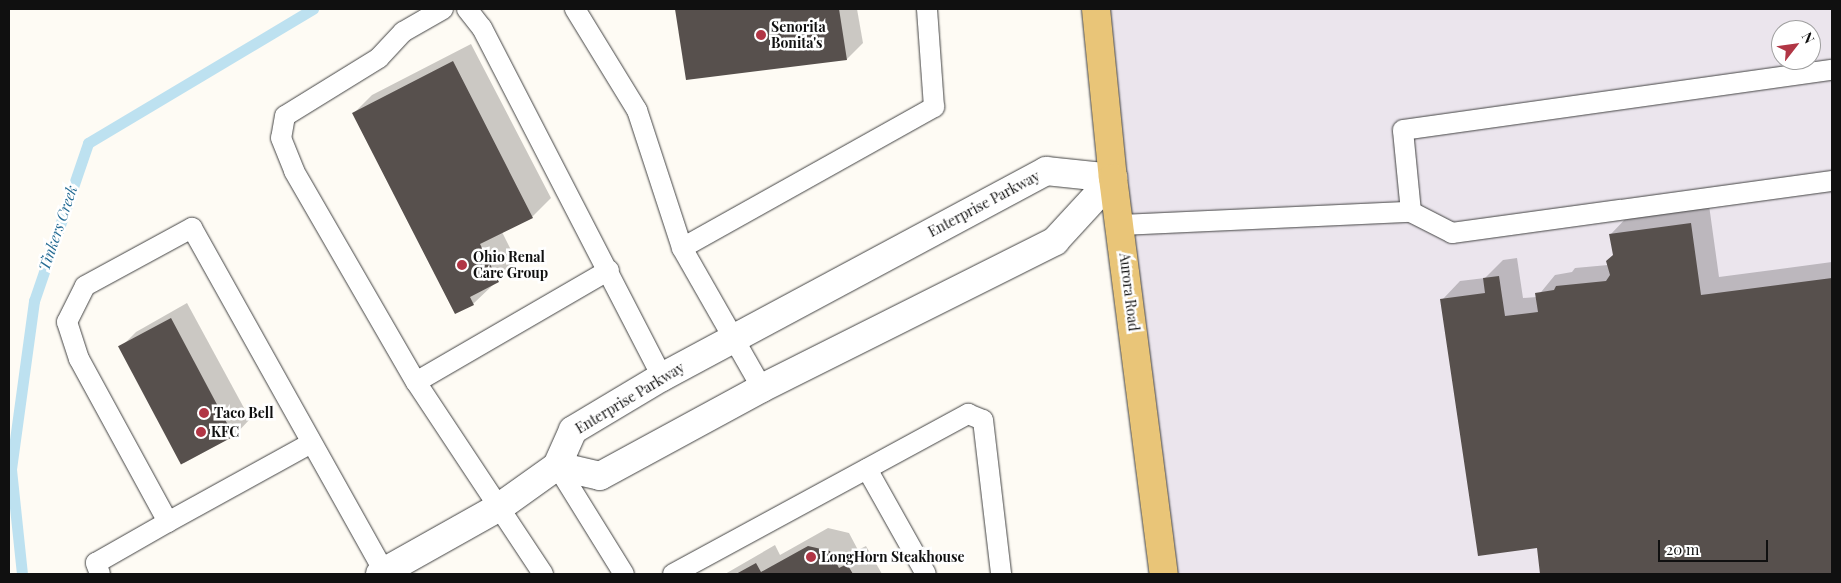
<!DOCTYPE html>
<style>
body{margin:0}
#map{position:relative;width:1841px;height:583px;overflow:hidden;background:#fefbf4;font-family:"Playfair Display",serif}
div>[style]{position:absolute}
.industrial>*{inset:0;background:#ebe5ed}
.shadow>*{inset:0;background:#0003}
.stream>*{height:11px;margin:-5.5px;padding:0 5.5px;transform-origin:5.5px;border-radius:5.5px;background:#bde1f0}
.building>*{inset:0;background:#57504d;transform-origin:0 0}
.roads{filter:drop-shadow(0 0 1px #434343) drop-shadow(0 0 1px #434343)}
.lane>*{height:20px;margin:-10px;padding:0 10px;transform-origin:10px;border-radius:10px;background:#fff}
.street>*{height:28px;margin:-14px;padding:0 14px;transform-origin:14px;border-radius:14px;background:#fff}
.primary>*{height:28px;margin:-14px;padding:0 14px;transform-origin:14px;border-radius:14px;background:#e9c578}
.dots>*{width:14px;height:14px;translate:-50% -50%;box-sizing:border-box;border:2px solid #fff;border-radius:50%}
span{translate:-50% -50%;white-space:nowrap;text-align:center;line-height:1.15;-webkit-text-stroke:5px #fff;paint-order:stroke}
.poi-label{font-size:14px;color:#101010;font-weight:700}
.left{translate:0 -50%;text-align:left}
.street-label{font-size:14px;color:#101010}
.water-label{font-size:15px;color:#266c94;font-style:italic}
.frame{position:absolute;inset:0;border:10px solid #101010;pointer-events:none}
.north{position:absolute;left:1771px;top:20px;width:50px;height:50px;box-sizing:border-box;background:#fff;border:1px solid #9f9f9f;border-radius:50%;rotate:60deg;font-size:14px;font-weight:700;line-height:20px;text-align:center;color:#101010}
.north::after{content:'';display:block;margin:auto;width:18px;height:22px;background:#b13645;clip-path:polygon(50% 0,100% 100%,50% 72%,0 100%)}
.scale{position:absolute;left:1658px;top:540px;width:110px;height:22px;box-sizing:border-box;border:2px solid #101010;border-top:0;padding-left:6px;font-size:15px;line-height:18px;white-space:nowrap;color:#101010;-webkit-text-stroke:4px #fff;paint-order:stroke}
</style>
<div id="map">
<div class="industrial">
<i style="clip-path:polygon(evenodd,1096px 9px,1832px 9px,1832px 574px,1164px 574px,1096px 9px,1781px 30px,1811px 30px,1811px 60px,1781px 60px,1781px 30px)"></i>
</div>
<div class="shadow">
<i style="clip-path:polygon(676px 9px,857px 9px,863px 43px,847px 59px,687px 79px)"></i>
<i style="clip-path:polygon(471px 44px,551px 198px,532px 217px,502px 232px,517px 262px,473px 304px,456px 312px,354px 113px,372px 95px)"></i>
<i style="clip-path:polygon(1709px 205px,1719px 277px,1832px 262px,1832px 574px,1542px 574px,1538px 547px,1442px 300px,1460px 281px,1485px 278px,1503px 260px,1517px 258px,1523px 298px,1537px 297px,1555px 275px,1572px 272px,1575px 268px,1608px 265px,1614px 256px,1611px 234px,1629px 215px)"></i>
<i style="clip-path:polygon(187px 303px,250px 419px,235px 435px,184px 463px,120px 348px,136px 332px)"></i>
<i style="clip-path:polygon(828px 528px,849px 533px,858px 550px,866px 546px,882px 574px,725px 574px,775px 545px,780px 555px)"></i>
</div>
<div class="stream">
<i style="left:22px;top:574px;width:106px;rotate:-96deg"></i>
<i style="left:11px;top:469px;width:170px;rotate:-82.2deg"></i>
<i style="left:34px;top:301px;width:167px;rotate:-71.1deg"></i>
<i style="left:88px;top:143px;width:262px;rotate:-30.8deg"></i>
</div>
<div class="building">
<i style="clip-path:polygon(675px 9px,839px 9px,847px 60px,686px 80px)"></i>
<i style="clip-path:polygon(453px 61px,533px 218px,480px 244px,499px 282px,470px 297px,474px 305px,455px 314px,352px 113px)"></i>
<i style="clip-path:polygon(1691px 223px,1701px 295px,1832px 278px,1832px 574px,1540px 574px,1537px 548px,1478px 556px,1440px 299px,1485px 293px,1483px 278px,1499px 276px,1505px 316px,1538px 312px,1535px 293px,1554px 290px,1556px 286px,1606px 281px,1610px 275px,1606px 261px,1613px 255px,1609px 234px)"></i>
<i style="left:171px;top:318px;width:134px;height:60px;rotate:62deg"></i>
<i style="clip-path:polygon(808px 546px,830px 551px,839px 568px,847px 564px,853px 574px,736px 574px,756px 563px,761px 572px)"></i>
</div>
<div class="roads">
<div class="lane">
<i style="left:443px;top:9px;width:46px;rotate:150.1deg"></i>
<i style="left:403px;top:32px;width:35px;rotate:133deg"></i>
<i style="left:379px;top:58px;width:110px;rotate:148.3deg"></i>
<i style="left:285px;top:116px;width:22px;rotate:100deg"></i>
<i style="left:281px;top:138px;width:35px;rotate:68deg"></i>
<i style="left:294px;top:171px;width:244px;rotate:60deg"></i>
<i style="left:416px;top:382px;width:230px;rotate:56.5deg"></i>
<i style="left:467px;top:9px;width:24px;rotate:52deg"></i>
<i style="left:482px;top:28px;width:393px;rotate:62.7deg"></i>
<i style="left:575px;top:9px;width:119px;rotate:58.5deg"></i>
<i style="left:637px;top:110px;width:145px;rotate:71.9deg"></i>
<i style="left:682px;top:248px;width:161px;rotate:60.3deg"></i>
<i style="left:1411px;top:212px;width:82px;rotate:-95.6deg"></i>
<i style="left:1403px;top:130px;width:433px;rotate:-8deg"></i>
<i style="left:1121px;top:225px;width:290px;rotate:-2.6deg"></i>
<i style="left:1411px;top:212px;width:46px;rotate:27.1deg"></i>
<i style="left:1452px;top:233px;width:384px;rotate:-7.8deg"></i>
<i style="left:682px;top:248px;width:289px;rotate:-29.2deg"></i>
<i style="left:934px;top:107px;width:98px;rotate:-94.1deg"></i>
<i style="left:416px;top:382px;width:223px;rotate:-30.1deg"></i>
<i style="left:557px;top:466px;width:127px;rotate:58.2deg"></i>
<i style="left:867px;top:469px;width:120px;rotate:60.7deg"></i>
<i style="left:168px;top:522px;width:163px;rotate:-28.9deg"></i>
<i style="left:100px;top:574px;width:12px;rotate:-110deg"></i>
<i style="left:96px;top:563px;width:83px;rotate:-29.7deg"></i>
<i style="left:168px;top:522px;width:186px;rotate:-118.6deg"></i>
<i style="left:79px;top:359px;width:39px;rotate:-108deg"></i>
<i style="left:67px;top:322px;width:40px;rotate:-63.4deg"></i>
<i style="left:85px;top:286px;width:122px;rotate:-28.5deg"></i>
<i style="left:192px;top:228px;width:394px;rotate:60.8deg"></i>
<i style="left:673px;top:574px;width:336px;rotate:-28.5deg"></i>
<i style="left:968px;top:414px;width:16px;rotate:22deg"></i>
<i style="left:983px;top:420px;width:155px;rotate:83.3deg"></i>
</div>
<div class="street">
<i style="left:557px;top:466px;width:44px;rotate:13.1deg"></i>
<i style="left:600px;top:476px;width:184px;rotate:-28.5deg"></i>
<i style="left:762px;top:388px;width:328px;rotate:-26.6deg"></i>
<i style="left:1055px;top:241px;width:86px;rotate:-47.4deg"></i>
<i style="left:380px;top:574px;width:139px;rotate:-29.3deg"></i>
<i style="left:501px;top:506px;width:69px;rotate:-35.5deg"></i>
<i style="left:557px;top:466px;width:39px;rotate:-66deg"></i>
<i style="left:573px;top:430px;width:104px;rotate:-30.8deg"></i>
<i style="left:662px;top:377px;width:436px;rotate:-28.2deg"></i>
<i style="left:1046px;top:171px;width:67px;rotate:6deg"></i>
</div>
<div class="primary">
<i style="left:1096px;top:9px;width:170px;rotate:84.3deg"></i>
<i style="left:1113px;top:178px;width:399px;rotate:82.7deg"></i>
</div>
</div>
<div class="dots">
<i style="left:761px;top:35px;background:#b13645"></i>
<i style="left:462px;top:265px;background:#b13645"></i>
<i style="left:204px;top:413px;background:#b13645"></i>
<i style="left:201px;top:432px;background:#b13645"></i>
<i style="left:811px;top:557px;background:#b13645"></i>
</div>
<div class="poi-label">
<span class="left" style="left:771px;top:35px">Senorita<br>Bonita's</span>
<span class="left" style="left:473px;top:265px">Ohio Renal<br>Care Group</span>
<span class="left" style="left:214px;top:413px">Taco Bell</span>
<span class="left" style="left:211px;top:432px">KFC</span>
<span class="left" style="left:821px;top:557px">LongHorn Steakhouse</span>
</div>
<div class="street-label">
<span style="left:984px;top:204px;rotate:-28deg">Enterprise Parkway</span>
<span style="left:1129px;top:292px;rotate:83deg">Aurora Road</span>
<span style="left:630px;top:398px;rotate:-31deg">Enterprise Parkway</span>
</div>
<div class="water-label">
<span style="left:58px;top:228px;rotate:-71deg">Tinkers Creek</span>
</div>
<div class="frame"></div>
<div class="north">N</div>
<div class="scale">20 m</div>
</div>
